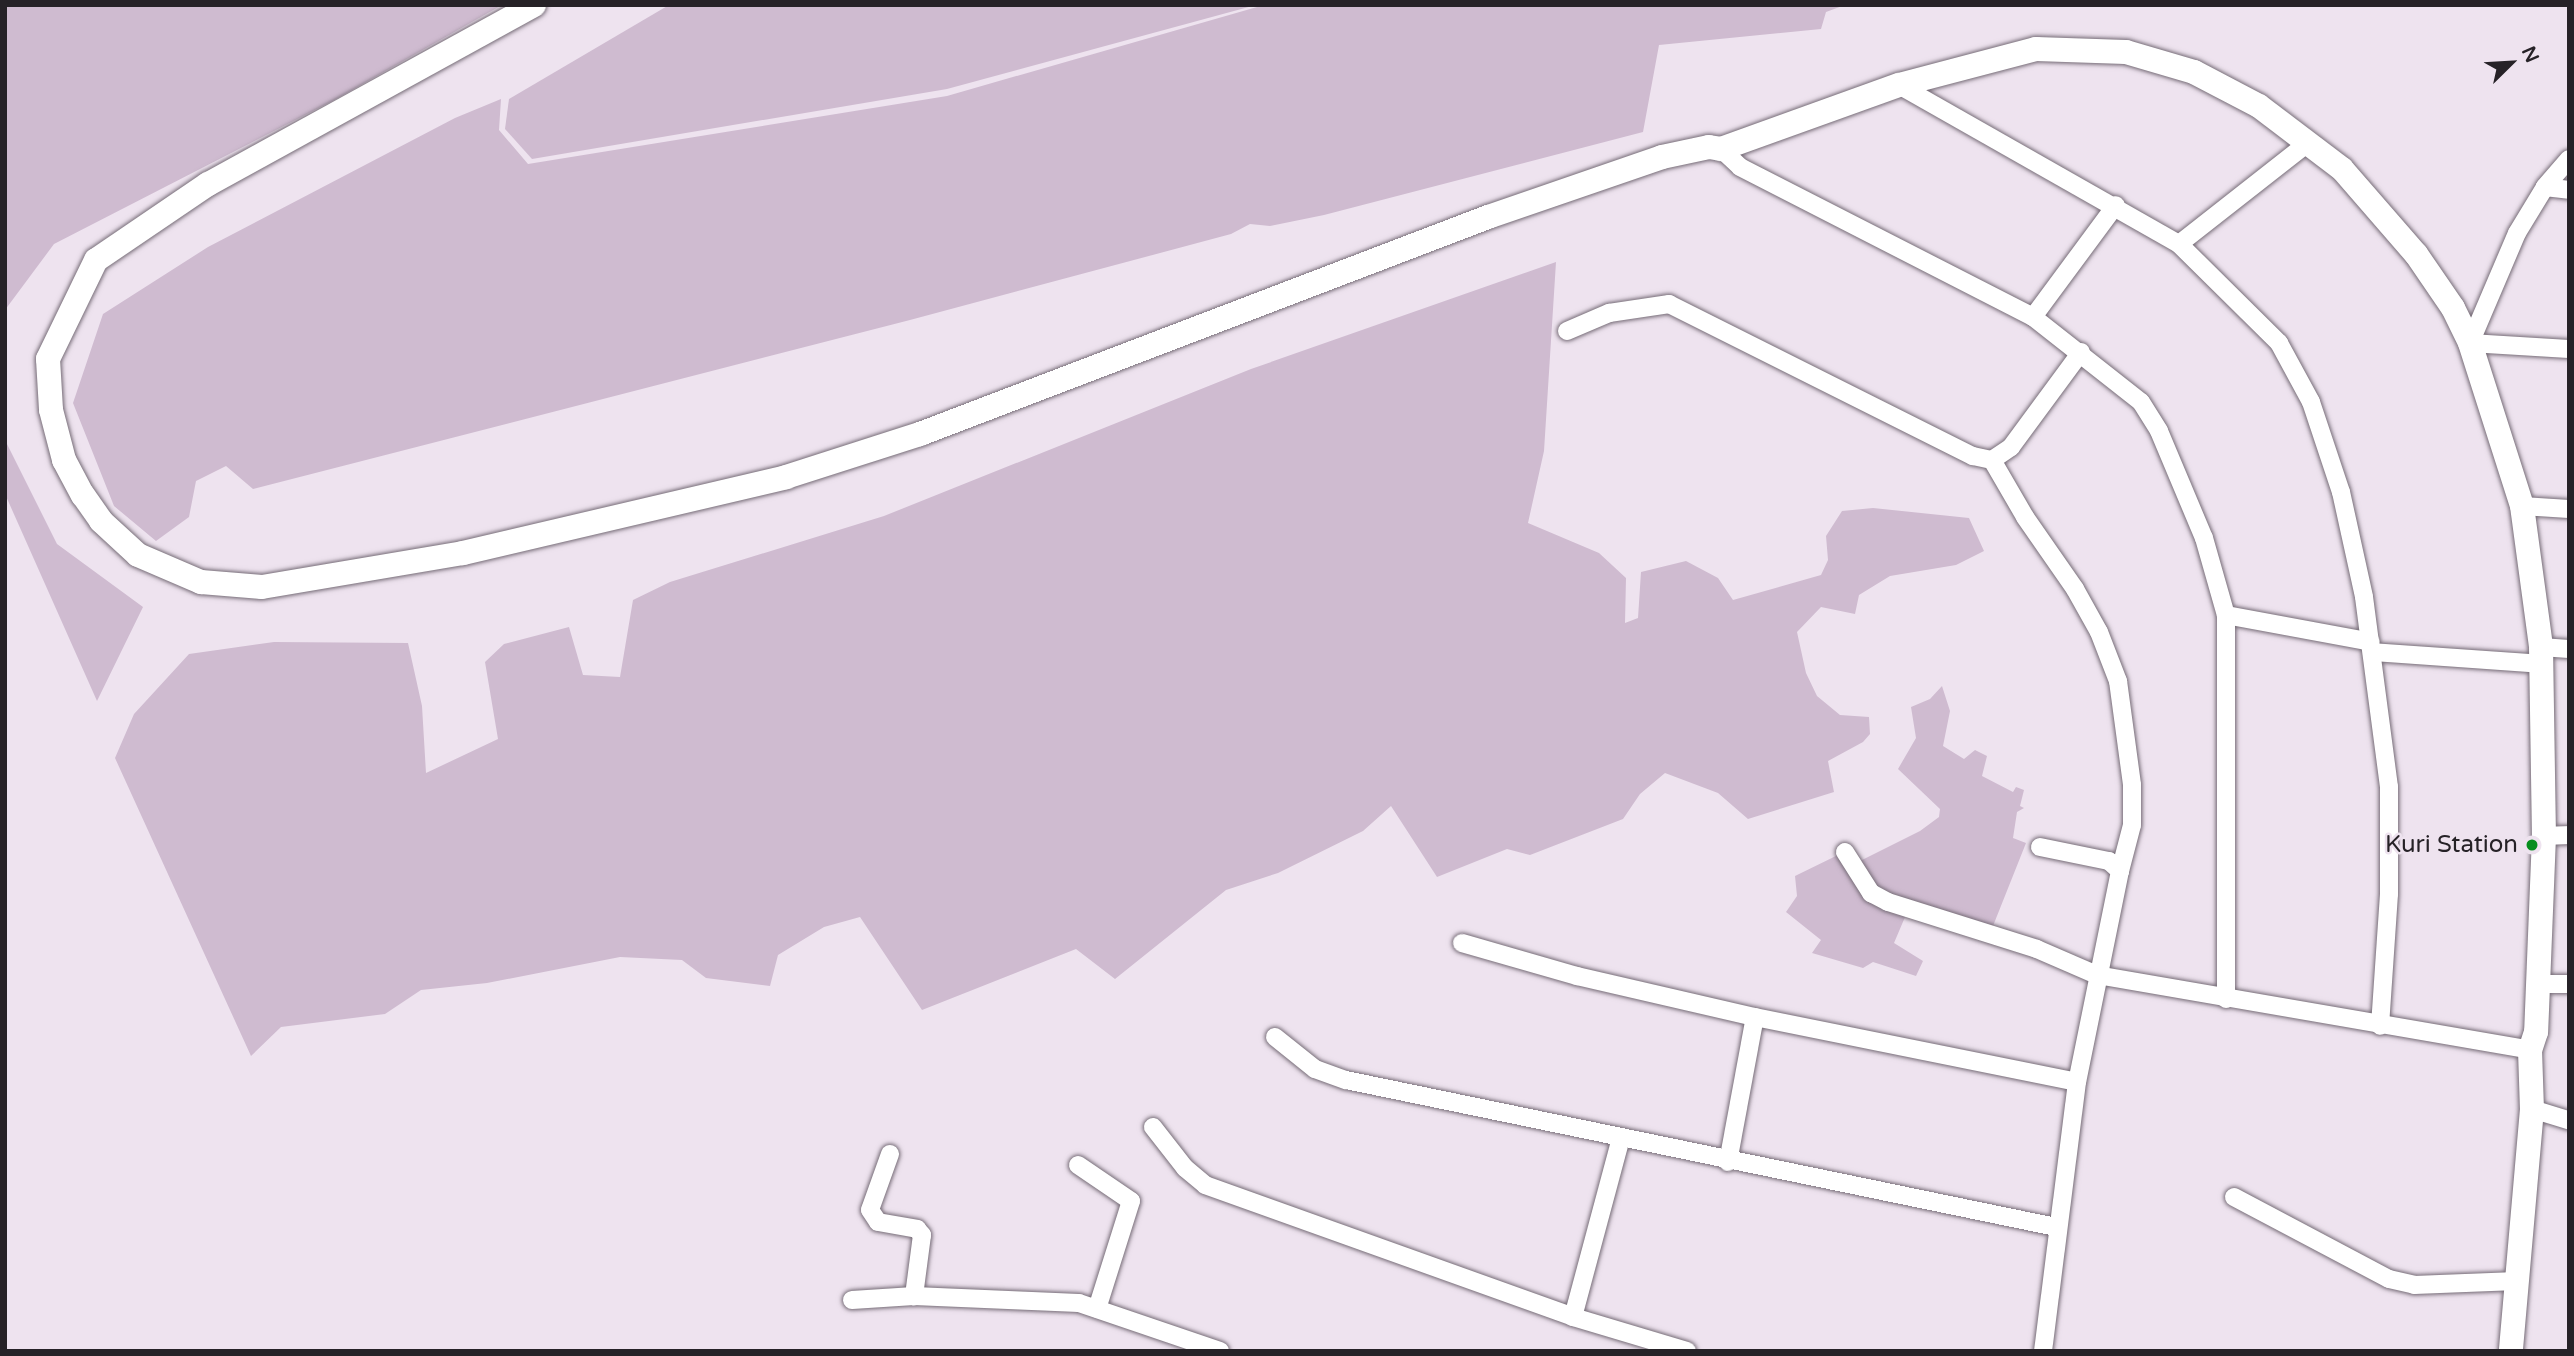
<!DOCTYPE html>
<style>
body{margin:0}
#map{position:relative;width:2574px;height:1356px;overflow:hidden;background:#eee3ef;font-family:"Varela Round",sans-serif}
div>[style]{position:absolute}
.green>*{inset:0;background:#cfbbd0}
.roads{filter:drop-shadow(0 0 2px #766c77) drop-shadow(0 0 2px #766c77)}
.street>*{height:18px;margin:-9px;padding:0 9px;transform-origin:9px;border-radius:9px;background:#fff}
.secondary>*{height:24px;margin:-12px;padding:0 12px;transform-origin:12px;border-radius:12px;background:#fff}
.dots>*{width:19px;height:19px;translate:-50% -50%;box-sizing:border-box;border:4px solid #eee3ef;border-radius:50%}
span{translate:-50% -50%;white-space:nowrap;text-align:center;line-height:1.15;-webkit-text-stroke:5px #eee3ef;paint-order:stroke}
.poi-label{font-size:24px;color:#262227}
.right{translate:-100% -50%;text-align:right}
.frame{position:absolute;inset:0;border:7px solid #262227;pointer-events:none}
.north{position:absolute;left:2476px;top:28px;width:70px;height:70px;-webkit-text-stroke:5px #eee3ef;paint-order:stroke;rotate:66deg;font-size:19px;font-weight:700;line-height:28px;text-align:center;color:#262227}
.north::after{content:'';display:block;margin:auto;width:24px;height:32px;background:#262227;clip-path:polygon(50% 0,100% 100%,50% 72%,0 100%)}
</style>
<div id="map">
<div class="green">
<i style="clip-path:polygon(5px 5px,502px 5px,336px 99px,54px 244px,5px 310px)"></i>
<i style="clip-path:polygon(669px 5px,1256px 5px,947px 89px,532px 159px,505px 129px,509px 99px)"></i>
<i style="clip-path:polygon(1264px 5px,1845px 5px,1826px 12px,1821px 29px,1659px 45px,1643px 132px,1324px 215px,1270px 226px,1250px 224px,1231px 234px,910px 320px,253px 489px,226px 466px,196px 481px,189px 517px,156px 541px,114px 506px,73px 403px,103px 314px,208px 247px,455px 118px,501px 99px,499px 130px,528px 164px,947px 96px)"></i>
<i style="clip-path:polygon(1556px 262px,1544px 451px,1528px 523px,1599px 553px,1626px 578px,1625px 623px,1638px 618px,1641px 572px,1686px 561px,1718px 578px,1733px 600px,1821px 575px,1828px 560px,1826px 536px,1842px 511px,1873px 508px,1969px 518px,1984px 551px,1956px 565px,1890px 576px,1859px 595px,1855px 614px,1821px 607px,1797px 632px,1806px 673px,1817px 696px,1840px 715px,1869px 717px,1870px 734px,1863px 742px,1828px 761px,1834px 792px,1748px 819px,1718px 793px,1665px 773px,1640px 794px,1623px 819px,1530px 855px,1507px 849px,1437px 877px,1391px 806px,1363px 831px,1278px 873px,1226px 890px,1115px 979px,1076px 949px,922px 1010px,860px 917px,824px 927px,778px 955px,770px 986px,706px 978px,682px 960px,620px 957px,487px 983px,421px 990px,385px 1014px,281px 1027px,251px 1056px,115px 758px,134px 714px,189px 654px,274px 642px,408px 643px,422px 706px,426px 773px,498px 739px,485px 662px,504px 644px,569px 627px,583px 675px,620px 677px,633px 600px,670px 582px,884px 516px,1251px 369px)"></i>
<i style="clip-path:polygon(5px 440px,57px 544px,143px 607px,97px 701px,5px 494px)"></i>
<i style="clip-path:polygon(1942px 686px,1950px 711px,1943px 746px,1964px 759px,1975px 750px,1987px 756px,1982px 776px,2013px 792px,2016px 787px,2024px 790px,2020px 806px,2024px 808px,2017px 812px,2013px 838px,2026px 843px,1991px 931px,1873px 891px,1856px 863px,1920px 831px,1939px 817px,1940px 809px,1898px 769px,1916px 738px,1911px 707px,1930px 699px)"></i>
<i style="clip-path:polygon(1840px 854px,1856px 879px,1908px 910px,1894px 943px,1923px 961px,1916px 976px,1873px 962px,1863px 968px,1812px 953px,1821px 940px,1786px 912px,1797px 896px,1795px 876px)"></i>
</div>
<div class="roads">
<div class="street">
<i style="left:1899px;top:85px;width:322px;rotate:29.6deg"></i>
<i style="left:2179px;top:244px;width:141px;rotate:44.7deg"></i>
<i style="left:2279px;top:343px;width:67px;rotate:61.5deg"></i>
<i style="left:2311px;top:402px;width:95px;rotate:71.6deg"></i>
<i style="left:2341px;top:492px;width:107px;rotate:77.6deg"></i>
<i style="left:2364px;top:597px;width:192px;rotate:82.5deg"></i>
<i style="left:2389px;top:787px;width:107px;rotate:90deg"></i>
<i style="left:2389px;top:894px;width:132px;rotate:93.9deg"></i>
<i style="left:1721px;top:149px;width:26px;rotate:43deg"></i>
<i style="left:1740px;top:167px;width:329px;rotate:27.1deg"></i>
<i style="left:2033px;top:317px;width:137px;rotate:38.2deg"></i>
<i style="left:2141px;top:402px;width:34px;rotate:58deg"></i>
<i style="left:2159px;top:431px;width:116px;rotate:67.2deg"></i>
<i style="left:2204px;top:538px;width:80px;rotate:74.1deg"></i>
<i style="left:2226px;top:615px;width:147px;rotate:10.5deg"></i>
<i style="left:2569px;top:159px;width:37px;rotate:131deg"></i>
<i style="left:2545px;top:187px;width:54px;rotate:121.3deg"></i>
<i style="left:2517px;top:233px;width:120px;rotate:113.1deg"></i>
<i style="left:2470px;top:343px;width:99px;rotate:3.5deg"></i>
<i style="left:2545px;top:187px;width:24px;rotate:7deg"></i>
<i style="left:2179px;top:244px;width:165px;rotate:-38.1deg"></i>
<i style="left:2033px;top:317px;width:139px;rotate:-53.5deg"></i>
<i style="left:1567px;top:331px;width:46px;rotate:-23.2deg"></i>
<i style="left:1609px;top:313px;width:61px;rotate:-8.5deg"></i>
<i style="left:1669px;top:304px;width:340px;rotate:26.6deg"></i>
<i style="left:1973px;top:456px;width:19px;rotate:12deg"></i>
<i style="left:1992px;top:460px;width:23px;rotate:-34deg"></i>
<i style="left:2011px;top:447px;width:118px;rotate:-53.6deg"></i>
<i style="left:1992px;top:460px;width:66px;rotate:59.9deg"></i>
<i style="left:2025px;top:517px;width:88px;rotate:55.2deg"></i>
<i style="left:2075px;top:589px;width:49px;rotate:60.8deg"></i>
<i style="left:2099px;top:632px;width:53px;rotate:68.8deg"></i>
<i style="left:2118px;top:681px;width:105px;rotate:82.3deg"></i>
<i style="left:2132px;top:785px;width:40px;rotate:90deg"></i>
<i style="left:2132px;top:825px;width:48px;rotate:104.6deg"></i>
<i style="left:2522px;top:506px;width:47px;rotate:3.7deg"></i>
<i style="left:2226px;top:615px;width:384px;rotate:90deg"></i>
<i style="left:2541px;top:647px;width:28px;rotate:4deg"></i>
<i style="left:2372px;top:652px;width:170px;rotate:4deg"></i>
<i style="left:2544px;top:836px;width:25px;rotate:-2deg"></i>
<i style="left:2040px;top:847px;width:70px;rotate:11.5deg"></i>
<i style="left:2109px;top:861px;width:15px;rotate:42deg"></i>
<i style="left:2120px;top:871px;width:215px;rotate:101.5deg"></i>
<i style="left:2077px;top:1082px;width:271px;rotate:97.2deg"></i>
<i style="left:1845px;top:852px;width:49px;rotate:57.6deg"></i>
<i style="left:1871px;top:893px;width:19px;rotate:28deg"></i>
<i style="left:1888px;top:902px;width:156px;rotate:17.5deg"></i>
<i style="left:2037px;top:949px;width:65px;rotate:23.4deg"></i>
<i style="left:2097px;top:975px;width:439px;rotate:9.8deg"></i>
<i style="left:1462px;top:943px;width:120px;rotate:16deg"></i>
<i style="left:1577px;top:976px;width:183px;rotate:13deg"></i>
<i style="left:1755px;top:1017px;width:328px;rotate:11.4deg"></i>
<i style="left:2536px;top:984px;width:33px"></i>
<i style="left:1275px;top:1037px;width:51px;rotate:38.7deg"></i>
<i style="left:1315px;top:1069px;width:33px;rotate:20deg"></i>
<i style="left:1346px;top:1080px;width:725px;rotate:11.7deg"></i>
<i style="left:2532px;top:1109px;width:39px;rotate:17deg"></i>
<i style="left:1153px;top:1127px;width:52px;rotate:52deg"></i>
<i style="left:1185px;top:1168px;width:26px;rotate:40deg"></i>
<i style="left:1205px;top:1185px;width:391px;rotate:19.7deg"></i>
<i style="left:1573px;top:1317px;width:119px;rotate:16.6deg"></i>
<i style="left:890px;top:1154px;width:59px;rotate:109.7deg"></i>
<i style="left:870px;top:1210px;width:14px;rotate:56deg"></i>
<i style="left:878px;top:1222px;width:40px;rotate:10deg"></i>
<i style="left:917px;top:1229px;width:8px;rotate:50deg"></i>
<i style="left:922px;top:1235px;width:62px;rotate:97.5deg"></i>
<i style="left:1728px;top:1162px;width:147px;rotate:-79.5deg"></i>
<i style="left:1078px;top:1165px;width:64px;rotate:34.2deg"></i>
<i style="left:1131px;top:1201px;width:113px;rotate:107.5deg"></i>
<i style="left:2234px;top:1197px;width:175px;rotate:27.9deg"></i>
<i style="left:2389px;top:1279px;width:26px;rotate:13deg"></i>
<i style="left:2414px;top:1285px;width:103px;rotate:-2.2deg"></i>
<i style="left:852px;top:1300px;width:62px;rotate:-3.7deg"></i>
<i style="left:914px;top:1296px;width:165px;rotate:2.4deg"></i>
<i style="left:1079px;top:1303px;width:149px;rotate:18.8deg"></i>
<i style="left:1573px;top:1317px;width:185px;rotate:-75deg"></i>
</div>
<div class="secondary">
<i style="left:534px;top:5px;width:372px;rotate:151.2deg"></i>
<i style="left:208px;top:184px;width:135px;rotate:145.8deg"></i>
<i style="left:96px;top:260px;width:110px;rotate:115.9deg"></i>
<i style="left:48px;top:359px;width:51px;rotate:86.6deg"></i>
<i style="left:51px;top:410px;width:52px;rotate:75.4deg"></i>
<i style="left:64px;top:460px;width:40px;rotate:62deg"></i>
<i style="left:83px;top:495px;width:32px;rotate:55deg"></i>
<i style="left:101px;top:521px;width:50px;rotate:42.6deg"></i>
<i style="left:138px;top:555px;width:69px;rotate:23.2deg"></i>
<i style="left:201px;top:582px;width:61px;rotate:4.7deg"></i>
<i style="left:262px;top:587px;width:204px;rotate:-9.6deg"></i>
<i style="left:463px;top:553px;width:332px;rotate:-13.2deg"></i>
<i style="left:786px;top:477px;width:141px;rotate:-17.8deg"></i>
<i style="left:920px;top:434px;width:608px;rotate:-20.91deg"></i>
<i style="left:1488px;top:217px;width:184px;rotate:-19deg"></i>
<i style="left:1662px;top:157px;width:48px;rotate:-12deg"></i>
<i style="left:1709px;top:147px;width:12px;rotate:9deg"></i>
<i style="left:1721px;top:149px;width:189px;rotate:-19.8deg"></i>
<i style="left:1899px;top:85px;width:142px;rotate:-14.7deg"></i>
<i style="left:2036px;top:49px;width:90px;rotate:1.9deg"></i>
<i style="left:2126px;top:52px;width:71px;rotate:16.4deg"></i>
<i style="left:2194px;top:72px;width:73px;rotate:27.6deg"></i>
<i style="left:2259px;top:106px;width:104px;rotate:37.2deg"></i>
<i style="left:2342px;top:169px;width:113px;rotate:49deg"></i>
<i style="left:2416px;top:254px;width:65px;rotate:55.6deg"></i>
<i style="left:2453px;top:308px;width:39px;rotate:64deg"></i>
<i style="left:2470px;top:343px;width:171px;rotate:72.3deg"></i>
<i style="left:2522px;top:506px;width:142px;rotate:82.3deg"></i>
<i style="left:2541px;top:647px;width:189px;rotate:89.1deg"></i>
<i style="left:2544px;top:836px;width:196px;rotate:92.3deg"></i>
<i style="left:2536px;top:1032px;width:19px;rotate:108deg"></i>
<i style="left:2530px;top:1050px;width:59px;rotate:88.1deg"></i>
<i style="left:2532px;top:1109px;width:243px;rotate:95deg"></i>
</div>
</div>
<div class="dots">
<i style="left:2532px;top:845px;background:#068e1e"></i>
</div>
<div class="poi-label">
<span class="right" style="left:2518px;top:845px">Kuri Station</span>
</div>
<div class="frame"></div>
<div class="north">N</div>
</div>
